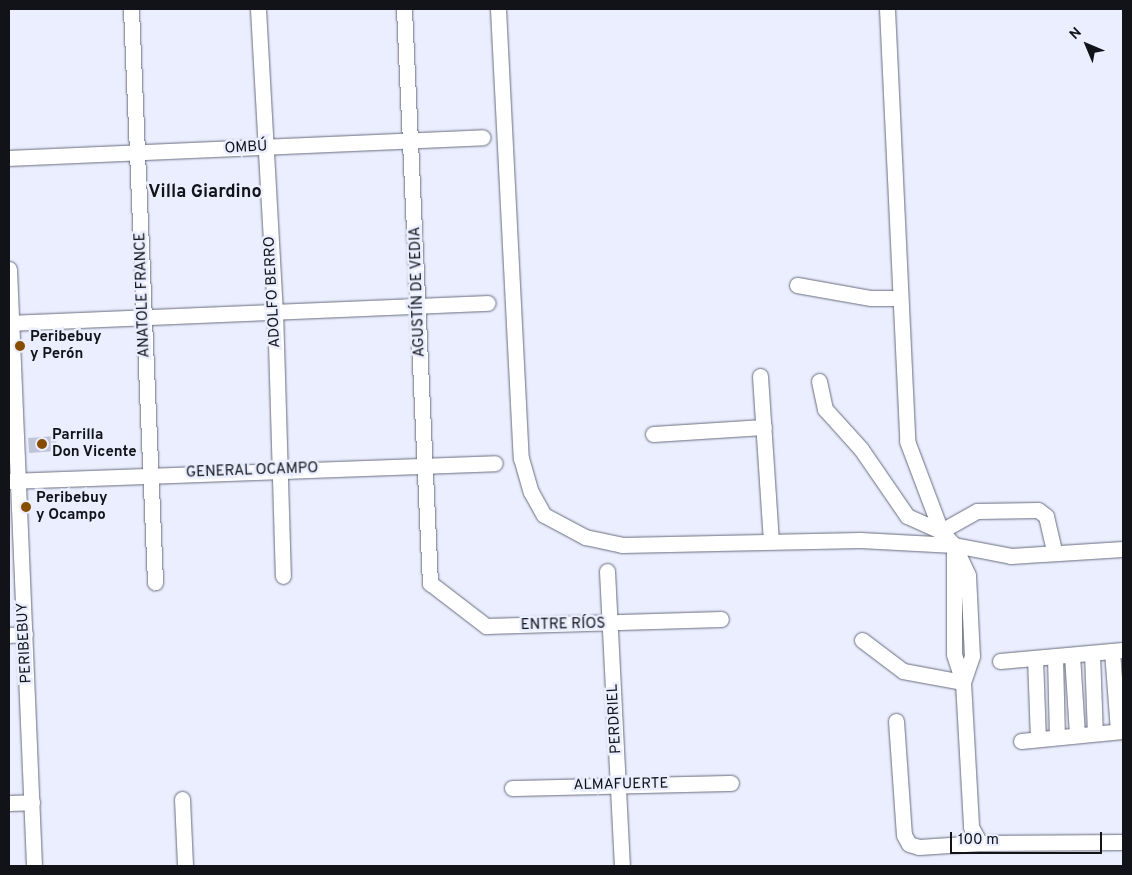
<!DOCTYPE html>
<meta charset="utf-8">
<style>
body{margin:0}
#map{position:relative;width:1132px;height:875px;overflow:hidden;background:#eaeefe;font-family:Overpass,sans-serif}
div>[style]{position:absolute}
.building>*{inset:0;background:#bfc4d7;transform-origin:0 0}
.roads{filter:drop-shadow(0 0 1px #686c7d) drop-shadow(0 0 1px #686c7d)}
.minor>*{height:15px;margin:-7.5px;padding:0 7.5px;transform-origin:7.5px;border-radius:7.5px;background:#fff}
.dots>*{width:14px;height:14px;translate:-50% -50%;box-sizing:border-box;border:2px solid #eaeefe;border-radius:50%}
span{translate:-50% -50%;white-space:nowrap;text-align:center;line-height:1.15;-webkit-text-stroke:5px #eaeefe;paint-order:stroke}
.street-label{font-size:15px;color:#111319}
.poi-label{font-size:15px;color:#111319;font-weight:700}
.left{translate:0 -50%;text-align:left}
.quarter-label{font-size:18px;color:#111319;font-weight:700}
.frame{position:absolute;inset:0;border:10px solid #111319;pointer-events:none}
.north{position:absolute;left:1062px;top:20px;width:50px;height:50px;-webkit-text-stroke:4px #eaeefe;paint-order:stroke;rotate:315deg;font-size:14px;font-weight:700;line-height:20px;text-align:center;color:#111319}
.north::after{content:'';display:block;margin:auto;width:18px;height:22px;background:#111319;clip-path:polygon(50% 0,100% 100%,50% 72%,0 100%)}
.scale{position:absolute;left:950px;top:832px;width:152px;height:22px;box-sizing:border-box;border:2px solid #111319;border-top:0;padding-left:6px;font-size:15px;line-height:18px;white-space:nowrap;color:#111319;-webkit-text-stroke:4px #eaeefe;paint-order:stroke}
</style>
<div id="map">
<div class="building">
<i style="left:56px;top:436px;width:15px;height:28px;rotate:86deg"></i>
</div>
<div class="roads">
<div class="minor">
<i style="left:131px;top:9px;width:574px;rotate:87.6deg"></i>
<i style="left:258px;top:9px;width:301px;rotate:86.8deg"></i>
<i style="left:275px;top:310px;width:266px;rotate:88.3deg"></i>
<i style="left:404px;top:9px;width:575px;rotate:87.41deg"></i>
<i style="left:430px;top:583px;width:71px;rotate:37.5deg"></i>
<i style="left:486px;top:626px;width:235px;rotate:-1.7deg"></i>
<i style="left:498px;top:9px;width:450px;rotate:87.1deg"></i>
<i style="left:521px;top:458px;width:35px;rotate:74deg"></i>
<i style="left:531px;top:492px;width:26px;rotate:61deg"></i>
<i style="left:544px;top:515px;width:47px;rotate:28.2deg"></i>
<i style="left:585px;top:537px;width:38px;rotate:12deg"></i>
<i style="left:622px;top:545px;width:238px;rotate:-1.2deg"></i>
<i style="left:860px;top:540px;width:94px;rotate:3deg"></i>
<i style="left:954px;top:545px;width:58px;rotate:10.9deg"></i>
<i style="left:1011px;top:556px;width:112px;rotate:-3.6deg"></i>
<i style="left:887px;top:9px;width:432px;rotate:87.3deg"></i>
<i style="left:907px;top:441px;width:96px;rotate:69.3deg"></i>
<i style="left:941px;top:531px;width:19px;rotate:47deg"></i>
<i style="left:954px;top:545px;width:33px;rotate:65deg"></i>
<i style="left:968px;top:575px;width:81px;rotate:87.2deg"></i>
<i style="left:972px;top:656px;width:28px;rotate:109deg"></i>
<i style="left:963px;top:682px;width:29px;rotate:-108deg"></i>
<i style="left:954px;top:654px;width:109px;rotate:-90deg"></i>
<i style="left:9px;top:158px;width:474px;rotate:-2.5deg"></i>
<i style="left:9px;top:269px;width:598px;rotate:87.6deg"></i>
<i style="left:797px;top:285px;width:75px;rotate:10deg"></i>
<i style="left:871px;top:298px;width:29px"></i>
<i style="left:9px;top:323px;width:479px;rotate:-2.4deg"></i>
<i style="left:760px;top:376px;width:164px;rotate:86.2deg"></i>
<i style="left:819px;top:381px;width:29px;rotate:78deg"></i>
<i style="left:825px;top:409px;width:54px;rotate:48deg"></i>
<i style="left:861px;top:449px;width:81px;rotate:55.5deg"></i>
<i style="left:907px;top:516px;width:37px;rotate:24deg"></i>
<i style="left:941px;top:531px;width:41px;rotate:-29.1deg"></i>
<i style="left:977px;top:511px;width:61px;rotate:-0.9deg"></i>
<i style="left:1038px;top:510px;width:10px;rotate:37deg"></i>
<i style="left:1046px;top:516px;width:37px;rotate:77deg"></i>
<i style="left:653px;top:434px;width:111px;rotate:-3.6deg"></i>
<i style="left:9px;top:481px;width:486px;rotate:-2.1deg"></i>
<i style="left:607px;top:571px;width:295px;rotate:87.1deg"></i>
<i style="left:9px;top:635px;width:16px;rotate:-4deg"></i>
<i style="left:862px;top:640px;width:51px;rotate:37.1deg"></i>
<i style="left:903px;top:671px;width:61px;rotate:10.4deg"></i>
<i style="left:963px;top:682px;width:145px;rotate:86.8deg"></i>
<i style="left:971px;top:827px;width:18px;rotate:61deg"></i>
<i style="left:980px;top:843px;width:143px;rotate:-0.4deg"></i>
<i style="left:1112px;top:651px;width:80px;rotate:85.7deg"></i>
<i style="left:1092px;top:653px;width:80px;rotate:87.9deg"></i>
<i style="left:1072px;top:655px;width:80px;rotate:86.4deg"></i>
<i style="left:1055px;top:657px;width:80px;rotate:88.6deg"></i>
<i style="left:1035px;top:658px;width:81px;rotate:87.9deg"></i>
<i style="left:1000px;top:661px;width:123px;rotate:-5.1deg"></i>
<i style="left:896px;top:721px;width:114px;rotate:86deg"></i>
<i style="left:904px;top:835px;width:10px;rotate:61deg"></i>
<i style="left:909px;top:844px;width:10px;rotate:17deg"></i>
<i style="left:919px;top:847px;width:61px;rotate:-3.8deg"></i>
<i style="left:1021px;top:741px;width:102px;rotate:-5.6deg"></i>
<i style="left:512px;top:788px;width:219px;rotate:-1.3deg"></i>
<i style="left:182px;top:799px;width:67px;rotate:87.4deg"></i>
<i style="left:9px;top:803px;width:23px;rotate:-2deg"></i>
</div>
</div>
<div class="dots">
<i style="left:20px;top:346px;background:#874e01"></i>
<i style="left:42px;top:444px;background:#874e01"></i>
<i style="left:26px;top:507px;background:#874e01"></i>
</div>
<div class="street-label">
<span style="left:246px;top:148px;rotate:-3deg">OMBÚ</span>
<span style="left:273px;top:292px;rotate:-93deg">ADOLFO BERRO</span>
<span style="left:418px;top:292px;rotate:-92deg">AGUSTÍN DE VEDIA</span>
<span style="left:143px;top:295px;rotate:-92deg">ANATOLE FRANCE</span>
<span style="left:252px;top:471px;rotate:-2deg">GENERAL OCAMPO</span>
<span style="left:563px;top:625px;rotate:-1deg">ENTRE RÍOS</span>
<span style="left:25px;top:643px;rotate:-93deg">PERIBEBUY</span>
<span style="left:615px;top:719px;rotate:-93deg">PERDRIEL</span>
<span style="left:621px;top:785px;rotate:-1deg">ALMAFUERTE</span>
</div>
<div class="poi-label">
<span class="left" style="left:30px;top:346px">Peribebuy<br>y Perón</span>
<span class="left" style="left:52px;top:444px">Parrilla<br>Don Vicente</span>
<span class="left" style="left:36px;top:507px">Peribebuy<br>y Ocampo</span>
</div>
<div class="quarter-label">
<span style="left:205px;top:193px">Villa Giardino</span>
</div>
<div class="frame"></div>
<div class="north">N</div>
<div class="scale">100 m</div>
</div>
